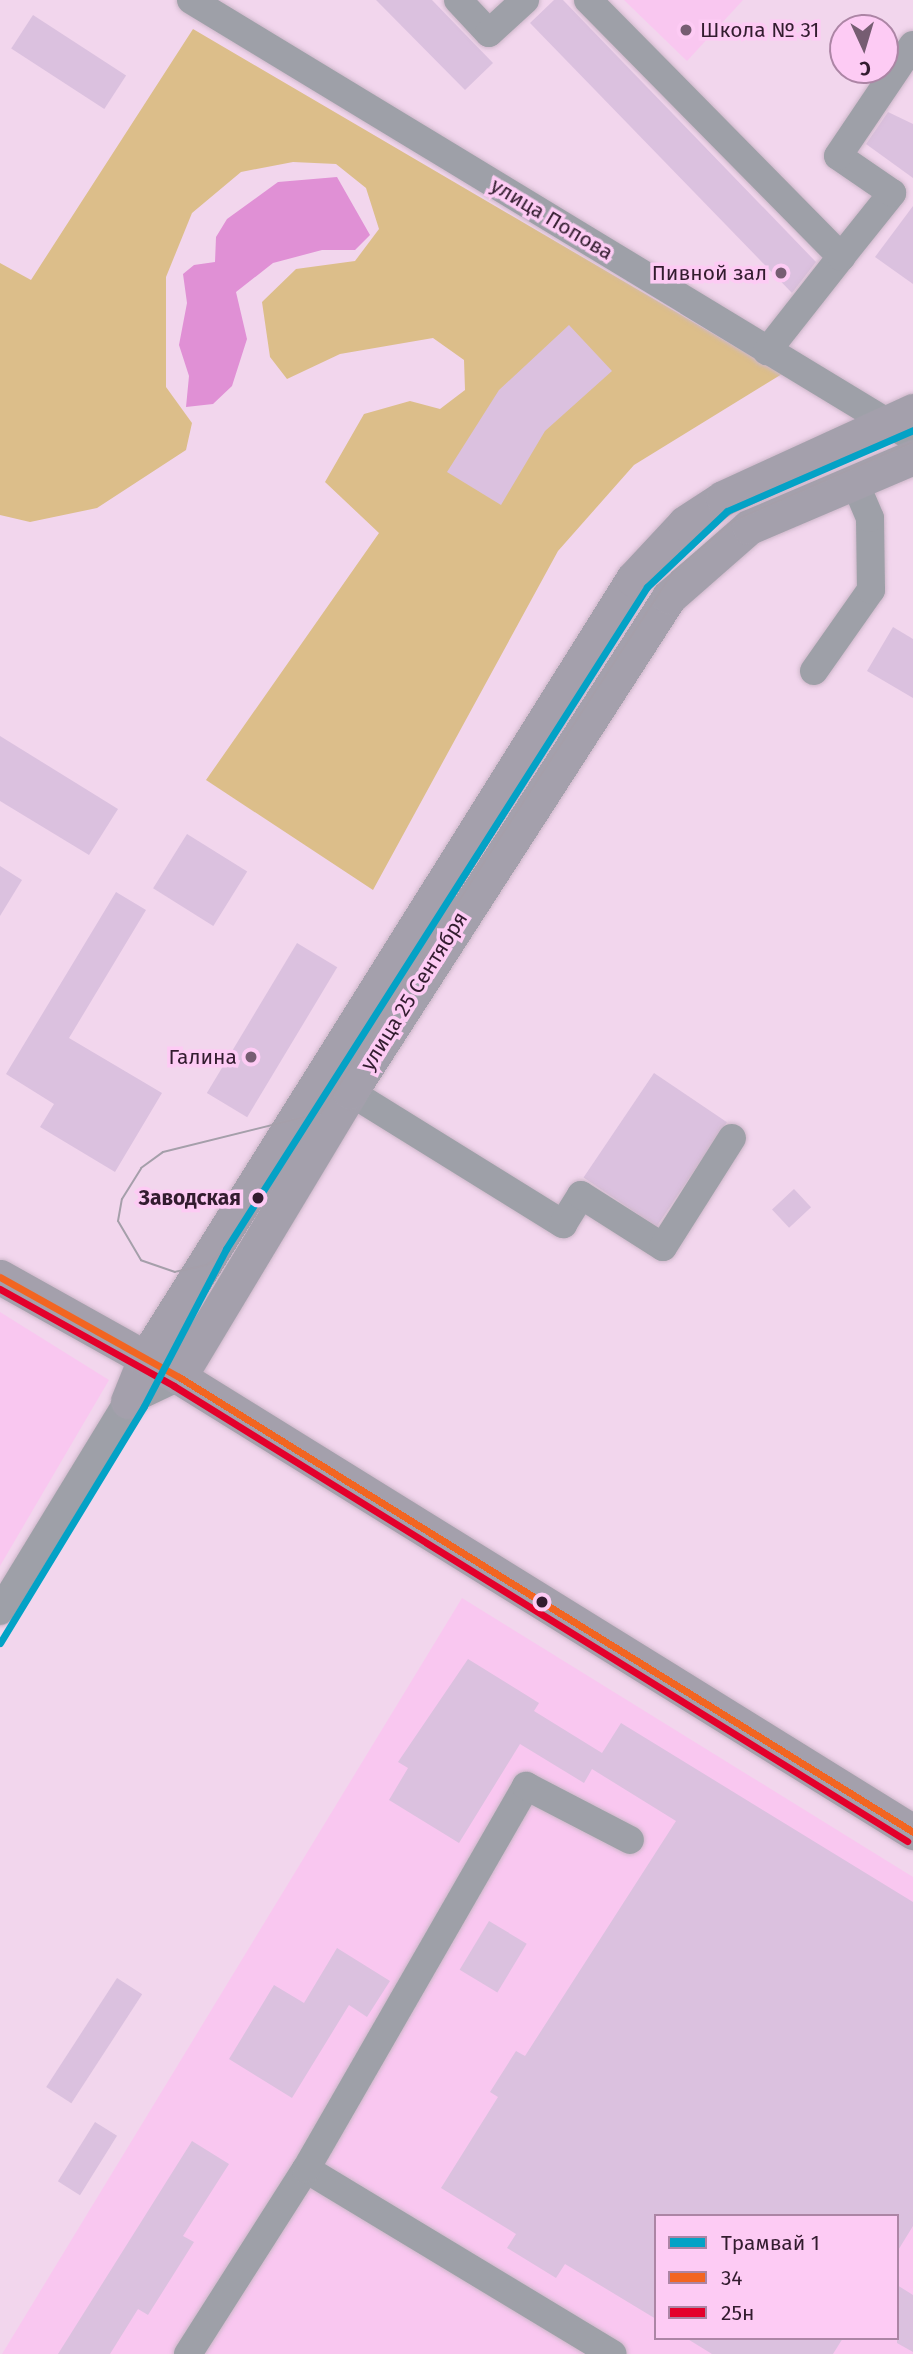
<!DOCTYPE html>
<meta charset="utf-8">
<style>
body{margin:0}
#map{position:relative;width:913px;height:2354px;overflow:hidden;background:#f2d6ed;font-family:"Fira Sans",sans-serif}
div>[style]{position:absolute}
.built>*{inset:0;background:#f9c7f0}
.green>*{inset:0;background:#dcbe8a}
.water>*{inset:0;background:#e090d5}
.building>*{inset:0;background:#dbc1df;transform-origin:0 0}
.roads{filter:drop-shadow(0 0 2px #cdb7c9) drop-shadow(0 0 2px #cdb7c9)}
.minor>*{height:28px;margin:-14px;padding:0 14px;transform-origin:14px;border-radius:14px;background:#9ea0a8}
.major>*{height:35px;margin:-17.5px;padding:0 17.5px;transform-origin:17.5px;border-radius:17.5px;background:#a4a0ac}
.tram>*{height:2px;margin:-1px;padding:0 1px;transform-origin:1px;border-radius:1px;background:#a59faa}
.bus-1>*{height:7px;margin:-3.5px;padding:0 3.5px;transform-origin:3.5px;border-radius:3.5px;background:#f26522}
.bus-2>*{height:7px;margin:-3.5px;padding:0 3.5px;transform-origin:3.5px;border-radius:3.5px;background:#e4002b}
.tram-1>*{height:7px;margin:-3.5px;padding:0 3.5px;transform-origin:3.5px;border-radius:3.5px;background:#03a2c6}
.dots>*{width:19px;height:19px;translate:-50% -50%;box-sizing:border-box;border:4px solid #fdcbf4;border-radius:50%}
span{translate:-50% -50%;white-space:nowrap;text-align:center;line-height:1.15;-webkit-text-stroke:7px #fdcbf4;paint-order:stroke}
.poi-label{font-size:21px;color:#331c2f}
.left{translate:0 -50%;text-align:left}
.right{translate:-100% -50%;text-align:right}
.street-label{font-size:21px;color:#331c2f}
.stop-label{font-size:21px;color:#331c2f;font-weight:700}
.legend{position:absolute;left:654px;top:2214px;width:245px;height:126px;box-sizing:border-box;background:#fdcbf4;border:2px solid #ac85a5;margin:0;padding:9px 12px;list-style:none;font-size:21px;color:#331c2f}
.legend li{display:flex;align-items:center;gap:14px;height:35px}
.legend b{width:35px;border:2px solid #ac85a5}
.north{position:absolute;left:829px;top:14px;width:70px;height:70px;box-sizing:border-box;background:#fdcbf4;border:2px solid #ac85a5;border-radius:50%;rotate:176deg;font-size:19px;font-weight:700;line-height:28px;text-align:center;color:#331c2f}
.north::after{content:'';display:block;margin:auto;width:24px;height:32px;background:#765d72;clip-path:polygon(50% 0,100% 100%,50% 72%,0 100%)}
</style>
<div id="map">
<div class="built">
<i style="clip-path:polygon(624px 0,743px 0,687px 61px)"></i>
<i style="clip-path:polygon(0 1312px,109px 1380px,0 1566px)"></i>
<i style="clip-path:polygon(evenodd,462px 1598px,913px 1877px,913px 2354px,2px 2354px,462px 1598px,656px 2216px,897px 2216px,897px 2338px,656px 2338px,656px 2216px)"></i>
</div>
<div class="green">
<i style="clip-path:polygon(193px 29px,782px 374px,634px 465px,558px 551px,373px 890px,206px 780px,379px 533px,325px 482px,364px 414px,410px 401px,440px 409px,465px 390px,464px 360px,433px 338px,340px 354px,287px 379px,270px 357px,262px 302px,296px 269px,355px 261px,379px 229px,366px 188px,336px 164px,293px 162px,241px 172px,192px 213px,166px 277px,166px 387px,192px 423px,186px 450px,97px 508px,30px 522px,0 515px,0 263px,31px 280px)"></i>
</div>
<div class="water">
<i style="clip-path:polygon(337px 177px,370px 235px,355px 250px,322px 250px,273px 263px,236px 292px,247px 339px,232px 386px,213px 404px,186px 407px,189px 376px,179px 345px,187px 303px,183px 274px,194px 265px,215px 262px,216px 237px,227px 219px,278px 182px)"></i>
</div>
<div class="building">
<i style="clip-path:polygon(376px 0,432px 0,493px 63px,465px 90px)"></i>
<i style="clip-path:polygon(554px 0,563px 0,816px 262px,792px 293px,530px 23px)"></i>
<i style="left:33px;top:15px;width:111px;height:40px;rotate:33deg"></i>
<i style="clip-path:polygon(888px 112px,913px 124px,913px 178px,866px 144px)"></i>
<i style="clip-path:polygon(913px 206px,913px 284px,875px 257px)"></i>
<i style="clip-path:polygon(569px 325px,612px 371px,545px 431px,501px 505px,447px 472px,499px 390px)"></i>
<i style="clip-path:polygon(893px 627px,913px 639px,913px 698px,867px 671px)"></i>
<i style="clip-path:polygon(0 736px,118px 809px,89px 855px,0 801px)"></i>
<i style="left:187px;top:834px;width:71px;height:64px;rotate:32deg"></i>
<i style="clip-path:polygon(0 866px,22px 880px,0 916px)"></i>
<i style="clip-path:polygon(116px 892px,146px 910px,69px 1038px,162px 1093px,115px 1172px,40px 1127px,54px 1104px,6px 1074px)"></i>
<i style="left:297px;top:943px;width:47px;height:175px;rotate:31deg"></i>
<i style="left:654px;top:1073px;width:88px;height:126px;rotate:34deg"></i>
<i style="left:794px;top:1189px;width:25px;height:30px;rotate:47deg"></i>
<i style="clip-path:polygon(468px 1659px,539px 1703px,534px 1711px,602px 1753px,621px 1723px,913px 1902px,913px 2226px,897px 2252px,897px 2216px,656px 2216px,656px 2319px,565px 2264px,556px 2278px,507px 2248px,516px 2234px,441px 2188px,498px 2097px,490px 2092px,516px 2051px,525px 2056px,676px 1821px,592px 1769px,584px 1783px,520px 1744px,459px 1843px,389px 1800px,408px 1768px,398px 1762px)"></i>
<i style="left:489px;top:1921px;width:44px;height:57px;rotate:31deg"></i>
<i style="clip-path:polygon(337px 1948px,390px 1981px,367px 2017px,349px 2005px,292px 2098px,229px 2059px,274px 1985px,304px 2003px)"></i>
<i style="left:117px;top:1978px;width:30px;height:130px;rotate:33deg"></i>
<i style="left:95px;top:2122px;width:26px;height:70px;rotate:32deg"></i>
<i style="clip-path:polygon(192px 2141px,229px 2164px,183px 2236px,194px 2242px,148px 2315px,138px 2309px,110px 2354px,58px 2354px)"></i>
<i style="clip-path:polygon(897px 2285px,913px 2295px,913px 2352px,897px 2343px)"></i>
<i style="clip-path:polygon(686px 2338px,843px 2338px,833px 2354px,712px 2354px)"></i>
</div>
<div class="roads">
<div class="minor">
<i style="left:191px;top:0;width:844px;rotate:31.24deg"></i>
<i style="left:458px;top:0;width:45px;rotate:46.8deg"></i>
<i style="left:489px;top:33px;width:49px;rotate:-42.5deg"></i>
<i style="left:588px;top:0;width:361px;rotate:45.4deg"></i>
<i style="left:841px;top:257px;width:120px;rotate:128.2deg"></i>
<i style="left:841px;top:257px;width:82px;rotate:-51.4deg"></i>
<i style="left:892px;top:193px;width:65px;rotate:-145.6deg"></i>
<i style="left:838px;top:156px;width:134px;rotate:-56deg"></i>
<i style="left:814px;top:671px;width:99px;rotate:-54.9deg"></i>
<i style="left:871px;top:590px;width:72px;rotate:-90.8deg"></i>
<i style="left:870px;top:518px;width:39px;rotate:-113deg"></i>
<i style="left:350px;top:1092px;width:251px;rotate:31.8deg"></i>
<i style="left:563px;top:1224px;width:34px;rotate:-58deg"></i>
<i style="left:581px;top:1195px;width:97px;rotate:32.4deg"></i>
<i style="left:663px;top:1247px;width:129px;rotate:-57.7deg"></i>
<i style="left:0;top:1611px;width:246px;rotate:-58.6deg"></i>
<i style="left:128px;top:1401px;width:56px;rotate:-25.2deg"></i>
<i style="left:306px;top:2169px;width:358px;rotate:31.1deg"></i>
<i style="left:188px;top:2354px;width:219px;rotate:-57.5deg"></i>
<i style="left:306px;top:2169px;width:442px;rotate:-60.1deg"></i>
<i style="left:526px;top:1786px;width:117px;rotate:27.4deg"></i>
</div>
<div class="major">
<i style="left:0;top:1277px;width:205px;rotate:29.2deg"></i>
<i style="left:179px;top:1377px;width:864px;rotate:31.79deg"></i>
<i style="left:179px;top:1377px;width:332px;rotate:-59deg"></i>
<i style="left:350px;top:1092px;width:589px;rotate:-57.2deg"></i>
<i style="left:669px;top:597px;width:106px;rotate:-41.2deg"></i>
<i style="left:749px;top:527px;width:178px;rotate:-23.1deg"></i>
<i style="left:128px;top:1401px;width:45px;rotate:-68deg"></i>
<i style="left:145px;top:1359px;width:920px;rotate:-57.97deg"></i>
<i style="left:633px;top:579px;width:76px;rotate:-47.1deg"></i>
<i style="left:685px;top:523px;width:45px;rotate:-33.3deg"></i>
<i style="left:723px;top:498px;width:209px;rotate:-24.6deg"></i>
</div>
</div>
<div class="tram">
<i style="left:226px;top:1249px;width:25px;rotate:140deg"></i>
<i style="left:207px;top:1265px;width:33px;rotate:168deg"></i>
<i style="left:175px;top:1272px;width:36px;rotate:-161deg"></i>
<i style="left:141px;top:1260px;width:45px;rotate:-120.5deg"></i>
<i style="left:118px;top:1221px;width:22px;rotate:-80deg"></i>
<i style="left:122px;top:1199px;width:36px;rotate:-58deg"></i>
<i style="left:141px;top:1168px;width:27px;rotate:-36deg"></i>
<i style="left:163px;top:1152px;width:163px;rotate:-13.9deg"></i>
<i style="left:321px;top:1113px;width:645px;rotate:-56.95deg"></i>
<i style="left:673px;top:572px;width:81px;rotate:-40deg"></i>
<i style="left:735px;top:520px;width:194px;rotate:-23.7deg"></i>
</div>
<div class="bus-1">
<i style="left:0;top:1277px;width:205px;rotate:29.2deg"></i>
<i style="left:179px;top:1377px;width:864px;rotate:31.79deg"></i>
</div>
<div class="bus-2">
<i style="left:0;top:1289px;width:199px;rotate:29.1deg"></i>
<i style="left:174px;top:1386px;width:863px;rotate:31.83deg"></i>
</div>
<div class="tram-1">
<i style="left:0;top:1643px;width:277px;rotate:-58.7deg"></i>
<i style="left:144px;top:1406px;width:177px;rotate:-62.4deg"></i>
<i style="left:226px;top:1249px;width:785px;rotate:-57.55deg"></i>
<i style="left:647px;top:587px;width:110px;rotate:-43.5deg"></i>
<i style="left:727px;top:511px;width:203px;rotate:-23.5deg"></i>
</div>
<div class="dots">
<i style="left:686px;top:30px;background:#765d72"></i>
<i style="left:781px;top:273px;background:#765d72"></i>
<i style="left:251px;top:1057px;background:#765d72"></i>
<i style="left:258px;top:1198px;background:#331c2f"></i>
<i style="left:542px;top:1602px;background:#331c2f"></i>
</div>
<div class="poi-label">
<span class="left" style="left:700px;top:30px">Школа № 31</span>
<span class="right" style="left:767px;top:273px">Пивной зал</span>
<span class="right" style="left:237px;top:1057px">Галина</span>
</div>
<div class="street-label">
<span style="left:552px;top:219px;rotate:31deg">улица Попова</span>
<span style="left:414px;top:991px;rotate:-58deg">улица 25 Сентября</span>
</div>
<div class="stop-label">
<span class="right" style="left:241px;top:1198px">Заводская</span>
</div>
<ul class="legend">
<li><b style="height:9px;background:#03a2c6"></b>Трамвай 1</li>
<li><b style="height:9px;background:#f26522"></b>34</li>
<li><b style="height:9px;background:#e4002b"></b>25н</li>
</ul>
<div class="north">С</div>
</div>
